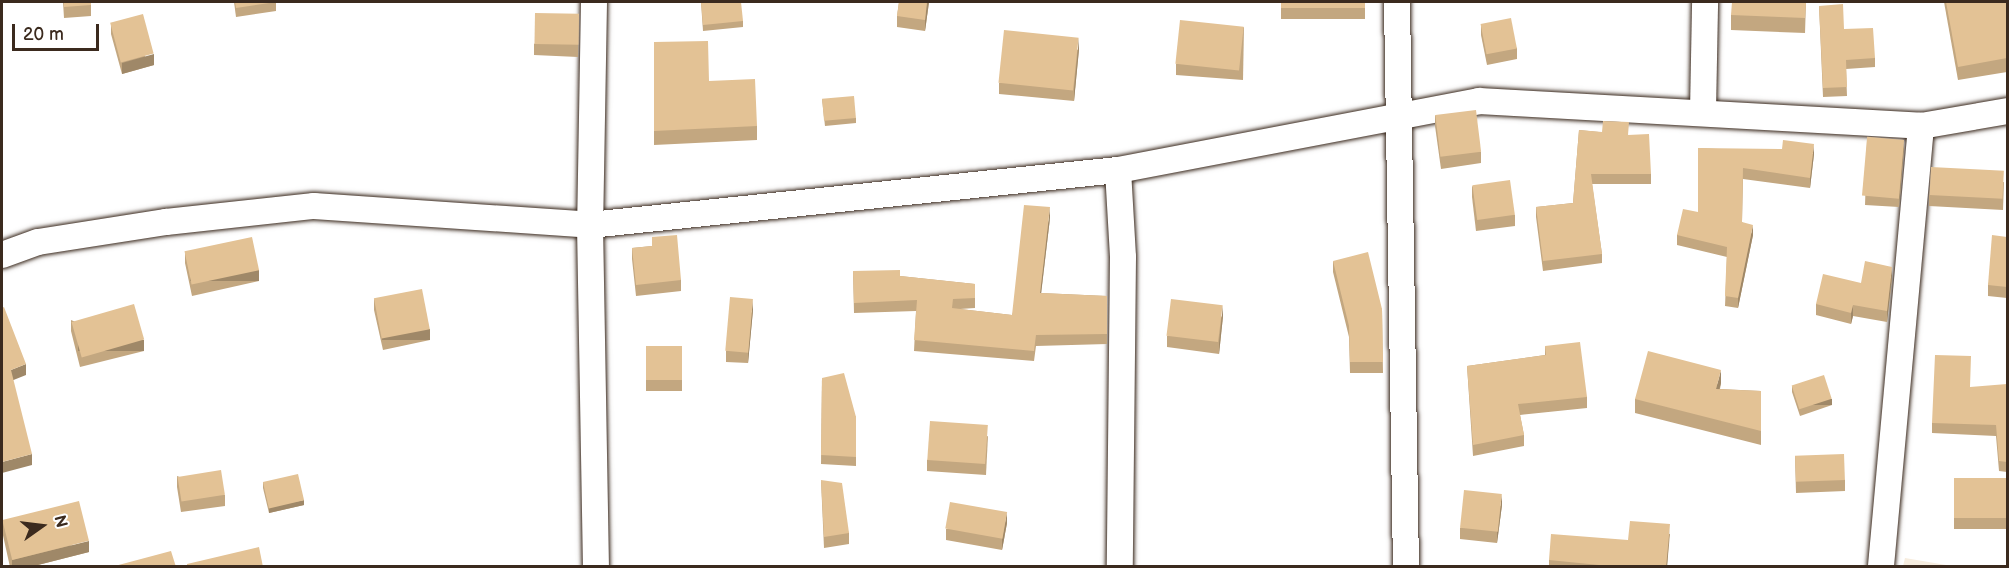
<!DOCTYPE html>
<style>
body{margin:0}
#map{position:relative;width:2009px;height:568px;overflow:hidden;background:#fff;font-family:"Balsamiq Sans",sans-serif}
div>[style]{position:absolute}
.built>*{inset:0;background:#f7eddf}
.roads{filter:drop-shadow(0 0 2px #3b2a1e) drop-shadow(0 0 2px #3b2a1e)}
.minor>*{height:26px;margin:-13px;padding:0 13px;transform-origin:13px;border-radius:13px;background:#fff}
.wall>*{inset:0;background:#c3a780;transform-origin:0 0}
.shaded-wall>*{inset:0;background:#9f8868;transform-origin:0 0}
.building>*{inset:0;background:#e3c295;transform-origin:0 0}
span{translate:-50% -50%;white-space:nowrap;text-align:center;line-height:1.15;-webkit-text-stroke:4.5px #fff;paint-order:stroke}
.frame{position:absolute;inset:0;border:3px solid #3b2a1e;pointer-events:none}
.north{position:absolute;left:12px;top:496px;width:60px;height:60px;-webkit-text-stroke:4px #fff;paint-order:stroke;rotate:76deg;font-size:16px;font-weight:700;line-height:24px;text-align:center;color:#3b2a1e}
.north::after{content:'';display:block;margin:auto;width:21px;height:27px;background:#3b2a1e;clip-path:polygon(50% 0,100% 100%,50% 72%,0 100%)}
.scale{position:absolute;left:12px;top:24px;width:87px;height:27px;box-sizing:border-box;border:3px solid #3b2a1e;border-top:0;padding-left:8px;font-size:18px;line-height:21px;white-space:nowrap;color:#3b2a1e;-webkit-text-stroke:4px #fff;paint-order:stroke}
</style>
<div id="map">
<div class="built">
<i style="clip-path:polygon(1905px 558px,1952px 566px,1903px 566px)"></i>
</div>
<div class="roads">
<div class="minor">
<i style="left:594px;top:2px;width:223px;rotate:91deg"></i>
<i style="left:590px;top:225px;width:341px;rotate:89deg"></i>
<i style="left:1397px;top:2px;width:564px;rotate:89.09deg"></i>
<i style="left:1703px;top:111px;width:109px;rotate:-88.9deg"></i>
<i style="left:1118px;top:170px;width:87px;rotate:86.7deg"></i>
<i style="left:1123px;top:257px;width:309px;rotate:90.6deg"></i>
<i style="left:2px;top:255px;width:38px;rotate:-20deg"></i>
<i style="left:38px;top:242px;width:130px;rotate:-8.9deg"></i>
<i style="left:166px;top:222px;width:149px;rotate:-6.2deg"></i>
<i style="left:314px;top:206px;width:277px;rotate:3.9deg"></i>
<i style="left:590px;top:225px;width:531px;rotate:-5.95deg"></i>
<i style="left:1118px;top:170px;width:368px;rotate:-10.8deg"></i>
<i style="left:1479px;top:101px;width:443px;rotate:3.2deg"></i>
<i style="left:1921px;top:126px;width:88px;rotate:-9.8deg"></i>
<i style="left:1881px;top:566px;width:442px;rotate:-84.8deg"></i>
</div>
</div>
<div class="wall">
<i style="clip-path:polygon(63px 2px,91px 2px,91px 16px,64px 18px)"></i>
<i style="clip-path:polygon(234px 2px,276px 2px,276px 11px,236px 17px)"></i>
<i style="clip-path:polygon(701px 2px,743px 21px,743px 27px,703px 31px)"></i>
<i style="clip-path:polygon(899px 2px,929px 2px,925px 31px,897px 27px,897px 16px)"></i>
<i style="left:1281px;top:2px;width:84px;height:17px"></i>
<i style="clip-path:polygon(1806px 2px,1805px 33px,1731px 30px,1731px 15px)"></i>
<i style="clip-path:polygon(1944px 2px,2007px 2px,2007px 72px,1958px 80px)"></i>
<i style="clip-path:polygon(1819px 6px,1875px 58px,1875px 67px,1846px 69px,1847px 96px,1823px 97px)"></i>
<i style="clip-path:polygon(579px 14px,578px 57px,534px 55px,534px 44px)"></i>
<i style="clip-path:polygon(111px 24px,154px 65px,122px 74px,111px 34px)"></i>
<i style="clip-path:polygon(1481px 24px,1517px 48px,1517px 59px,1487px 65px,1481px 35px)"></i>
<i style="clip-path:polygon(1244px 27px,1243px 80px,1176px 75px,1176px 64px)"></i>
<i style="clip-path:polygon(654px 42px,709px 81px,757px 126px,757px 140px,654px 145px)"></i>
<i style="clip-path:polygon(1079px 49px,1074px 101px,999px 94px,999px 83px)"></i>
<i style="clip-path:polygon(822px 99px,856px 118px,856px 123px,825px 126px)"></i>
<i style="clip-path:polygon(1435px 115px,1481px 152px,1481px 163px,1441px 169px,1435px 126px)"></i>
<i style="clip-path:polygon(1579px 130px,1629px 135px,1651px 174px,1651px 184px,1592px 184px,1602px 254px,1602px 263px,1543px 271px,1536px 217px,1536px 207px,1573px 203px)"></i>
<i style="clip-path:polygon(1867px 141px,1904px 148px,1899px 207px,1865px 205px)"></i>
<i style="clip-path:polygon(1698px 148px,1814px 154px,1810px 188px,1743px 179px,1742px 222px,1753px 235px,1738px 308px,1725px 306px,1727px 257px,1677px 245px,1677px 235px,1698px 212px)"></i>
<i style="clip-path:polygon(2004px 182px,2003px 210px,1929px 206px,1929px 195px)"></i>
<i style="clip-path:polygon(1472px 186px,1515px 215px,1515px 226px,1476px 231px,1472px 197px)"></i>
<i style="clip-path:polygon(1050px 218px,1041px 293px,1107px 296px,1107px 344px,1036px 346px,1034px 361px,914px 351px,916px 311px,854px 313px,853px 271px,975px 284px,975px 308px,960px 309px,1012px 315px)"></i>
<i style="clip-path:polygon(652px 237px,681px 280px,681px 291px,636px 296px,632px 259px,632px 248px,652px 246px)"></i>
<i style="clip-path:polygon(2007px 237px,2007px 298px,1988px 296px,1988px 285px)"></i>
<i style="clip-path:polygon(185px 252px,259px 281px,192px 296px,185px 263px)"></i>
<i style="clip-path:polygon(1333px 261px,1382px 309px,1383px 373px,1350px 373px,1349px 337px,1333px 272px)"></i>
<i style="clip-path:polygon(1892px 278px,1887px 322px,1853px 316px,1851px 324px,1816px 315px,1816px 304px,1861px 283px)"></i>
<i style="clip-path:polygon(374px 299px,430px 340px,383px 350px,374px 310px)"></i>
<i style="clip-path:polygon(753px 310px,748px 363px,726px 362px,726px 351px)"></i>
<i style="clip-path:polygon(1223px 316px,1219px 354px,1167px 347px,1167px 336px)"></i>
<i style="clip-path:polygon(71px 320px,144px 351px,80px 367px,71px 331px)"></i>
<i style="left:646px;top:346px;width:36px;height:45px"></i>
<i style="clip-path:polygon(1545px 346px,1587px 397px,1587px 408px,1520px 415px,1524px 435px,1524px 446px,1473px 456px,1467px 366px,1545px 355px)"></i>
<i style="clip-path:polygon(822px 378px,856px 417px,856px 466px,821px 464px)"></i>
<i style="clip-path:polygon(1721px 383px,1720px 389px,1761px 391px,1761px 445px,1635px 413px,1635px 399px)"></i>
<i style="clip-path:polygon(1792px 386px,1832px 405px,1800px 416px,1792px 392px)"></i>
<i style="clip-path:polygon(1970px 387px,2007px 391px,2007px 472px,1999px 471px,1996px 436px,1932px 433px,1932px 423px)"></i>
<i style="clip-path:polygon(988px 436px,986px 475px,927px 471px,927px 460px)"></i>
<i style="clip-path:polygon(1795px 456px,1845px 480px,1845px 491px,1796px 493px)"></i>
<i style="clip-path:polygon(177px 476px,225px 495px,225px 506px,181px 512px,177px 487px)"></i>
<i style="left:2007px;top:478px;width:51px;height:53px;rotate:90deg"></i>
<i style="clip-path:polygon(821px 480px,849px 533px,849px 544px,824px 548px)"></i>
<i style="clip-path:polygon(263px 482px,304px 505px,269px 513px,263px 488px)"></i>
<i style="clip-path:polygon(1502px 505px,1497px 543px,1460px 539px,1460px 528px)"></i>
<i style="clip-path:polygon(2px 520px,89px 552px,30px 567px,10px 567px,2px 531px)"></i>
<i style="clip-path:polygon(1007px 523px,1002px 550px,946px 540px,946px 529px)"></i>
<i style="clip-path:polygon(1670px 534px,1667px 567px,1549px 567px,1549px 560px,1628px 540px)"></i>
</div>
<div class="shaded-wall">
<i style="clip-path:polygon(927px 2px,929px 2px,925px 31px,925px 20px)"></i>
<i style="clip-path:polygon(1079px 38px,1079px 49px,1074px 101px,1074px 90px)"></i>
<i style="clip-path:polygon(154px 54px,154px 65px,122px 74px,122px 63px)"></i>
<i style="clip-path:polygon(1904px 140px,1904px 148px,1899px 207px,1899px 199px)"></i>
<i style="clip-path:polygon(1814px 144px,1814px 154px,1810px 188px,1810px 178px)"></i>
<i style="clip-path:polygon(1050px 207px,1050px 218px,1040px 303px,1040px 293px)"></i>
<i style="clip-path:polygon(1753px 225px,1753px 235px,1738px 308px,1738px 298px)"></i>
<i style="clip-path:polygon(1892px 267px,1892px 278px,1887px 322px,1887px 311px)"></i>
<i style="left:259px;top:270px;width:11px;height:69px;rotate:90deg"></i>
<i style="clip-path:polygon(753px 299px,753px 310px,748px 363px,748px 352px)"></i>
<i style="clip-path:polygon(1223px 305px,1223px 316px,1219px 354px,1219px 343px)"></i>
<i style="clip-path:polygon(1853px 305px,1853px 316px,1851px 324px,1851px 313px)"></i>
<i style="left:430px;top:329px;width:11px;height:48px;rotate:90deg"></i>
<i style="left:144px;top:340px;width:11px;height:66px;rotate:90deg"></i>
<i style="clip-path:polygon(26px 364px,26px 375px,11px 381px,11px 370px)"></i>
<i style="clip-path:polygon(1721px 370px,1721px 383px,1716px 402px,1716px 389px)"></i>
<i style="left:1832px;top:399px;width:6px;height:34px;rotate:90deg"></i>
<i style="clip-path:polygon(32px 454px,32px 465px,2px 473px,2px 462px)"></i>
<i style="clip-path:polygon(1502px 494px,1502px 505px,1497px 543px,1497px 532px)"></i>
<i style="clip-path:polygon(304px 500px,304px 505px,269px 513px,269px 507px)"></i>
<i style="clip-path:polygon(1007px 512px,1007px 523px,1002px 550px,1002px 539px)"></i>
<i style="clip-path:polygon(1670px 524px,1667px 567px,1666px 567px)"></i>
<i style="clip-path:polygon(89px 541px,89px 552px,30px 567px,12px 567px,12px 560px)"></i>
</div>
<div class="building">
<i style="clip-path:polygon(64px 2px,91px 2px,91px 5px,64px 7px)"></i>
<i style="clip-path:polygon(235px 2px,276px 2px,236px 8px)"></i>
<i style="clip-path:polygon(701px 2px,741px 2px,743px 21px,703px 25px)"></i>
<i style="clip-path:polygon(899px 2px,927px 2px,925px 20px,897px 16px)"></i>
<i style="left:1281px;top:2px;width:84px;height:6px"></i>
<i style="clip-path:polygon(1732px 2px,1806px 2px,1805px 18px,1731px 15px)"></i>
<i style="clip-path:polygon(1946px 2px,2007px 2px,2007px 58px,1958px 67px)"></i>
<i style="clip-path:polygon(1843px 4px,1844px 29px,1873px 28px,1875px 58px,1846px 60px,1847px 87px,1823px 88px,1819px 6px)"></i>
<i style="left:535px;top:13px;width:44px;height:31px;rotate:1deg"></i>
<i style="left:143px;top:14px;width:41px;height:34px;rotate:75deg"></i>
<i style="left:1511px;top:18px;width:31px;height:31px;rotate:79deg"></i>
<i style="left:1180px;top:20px;width:64px;height:44px;rotate:6deg"></i>
<i style="left:1004px;top:30px;width:75px;height:53px;rotate:6deg"></i>
<i style="clip-path:polygon(708px 41px,709px 81px,755px 79px,757px 126px,654px 131px,654px 42px)"></i>
<i style="left:854px;top:96px;width:22px;height:32px;rotate:85deg"></i>
<i style="left:1476px;top:110px;width:42px;height:41px;rotate:83deg"></i>
<i style="clip-path:polygon(1603px 121px,1629px 122px,1628px 135px,1649px 134px,1651px 174px,1591px 174px,1602px 254px,1543px 261px,1536px 207px,1573px 203px,1579px 130px,1602px 132px)"></i>
<i style="clip-path:polygon(1783px 140px,1814px 144px,1810px 178px,1743px 168px,1742px 222px,1753px 225px,1738px 298px,1725px 296px,1727px 247px,1677px 235px,1683px 209px,1698px 212px,1698px 148px,1782px 149px)"></i>
<i style="left:1904px;top:140px;width:59px;height:37px;rotate:95deg"></i>
<i style="left:1931px;top:167px;width:73px;height:28px;rotate:3deg"></i>
<i style="left:1510px;top:180px;width:35px;height:38px;rotate:82deg"></i>
<i style="clip-path:polygon(1024px 205px,1050px 207px,1040px 293px,1107px 296px,1107px 334px,1036px 335px,1034px 351px,914px 340px,917px 300px,854px 303px,853px 271px,900px 270px,900px 276px,975px 284px,975px 298px,953px 299px,952px 308px,1012px 315px)"></i>
<i style="clip-path:polygon(677px 235px,681px 280px,636px 285px,632px 248px,652px 246px,652px 237px)"></i>
<i style="clip-path:polygon(1992px 235px,2007px 237px,2007px 287px,1988px 285px)"></i>
<i style="left:252px;top:237px;width:34px;height:69px;rotate:78deg"></i>
<i style="clip-path:polygon(1368px 252px,1382px 309px,1383px 362px,1350px 362px,1349px 326px,1333px 261px)"></i>
<i style="clip-path:polygon(1865px 261px,1892px 267px,1887px 311px,1853px 305px,1851px 313px,1816px 304px,1823px 274px,1861px 283px)"></i>
<i style="left:422px;top:289px;width:41px;height:49px;rotate:79deg"></i>
<i style="left:730px;top:297px;width:23px;height:54px;rotate:5deg"></i>
<i style="left:1171px;top:299px;width:52px;height:37px;rotate:7deg"></i>
<i style="left:134px;top:304px;width:37px;height:65px;rotate:74deg"></i>
<i style="clip-path:polygon(4px 307px,26px 364px,11px 370px,32px 454px,2px 462px,2px 308px)"></i>
<i style="clip-path:polygon(1580px 342px,1587px 397px,1518px 404px,1524px 435px,1473px 445px,1467px 366px,1546px 355px,1545px 346px)"></i>
<i style="left:646px;top:346px;width:36px;height:34px"></i>
<i style="clip-path:polygon(1648px 351px,1721px 370px,1716px 389px,1761px 391px,1761px 431px,1635px 399px)"></i>
<i style="clip-path:polygon(1935px 355px,1971px 356px,1970px 387px,2007px 384px,2007px 462px,1999px 461px,1996px 425px,1932px 423px)"></i>
<i style="clip-path:polygon(844px 373px,856px 417px,856px 457px,821px 455px,822px 378px)"></i>
<i style="left:1824px;top:375px;width:25px;height:34px;rotate:72deg"></i>
<i style="left:930px;top:421px;width:58px;height:39px;rotate:4deg"></i>
<i style="left:1844px;top:454px;width:26px;height:49px;rotate:88deg"></i>
<i style="left:221px;top:470px;width:25px;height:44px;rotate:81deg"></i>
<i style="left:298px;top:474px;width:27px;height:36px;rotate:77deg"></i>
<i style="left:2007px;top:478px;width:40px;height:53px;rotate:90deg"></i>
<i style="clip-path:polygon(821px 480px,842px 483px,849px 533px,824px 537px)"></i>
<i style="left:1464px;top:490px;width:38px;height:38px;rotate:6deg"></i>
<i style="left:79px;top:501px;width:41px;height:79px;rotate:76deg"></i>
<i style="left:950px;top:502px;width:58px;height:27px;rotate:10deg"></i>
<i style="clip-path:polygon(1630px 521px,1670px 524px,1666px 567px,1599px 567px,1599px 565px,1549px 560px,1551px 534px,1628px 540px)"></i>
<i style="clip-path:polygon(259px 547px,263px 567px,187px 567px,187px 564px)"></i>
<i style="clip-path:polygon(171px 551px,176px 567px,111px 567px)"></i>
</div>
<div class="frame"></div>
<div class="north">N</div>
<div class="scale">20 m</div>
</div>
